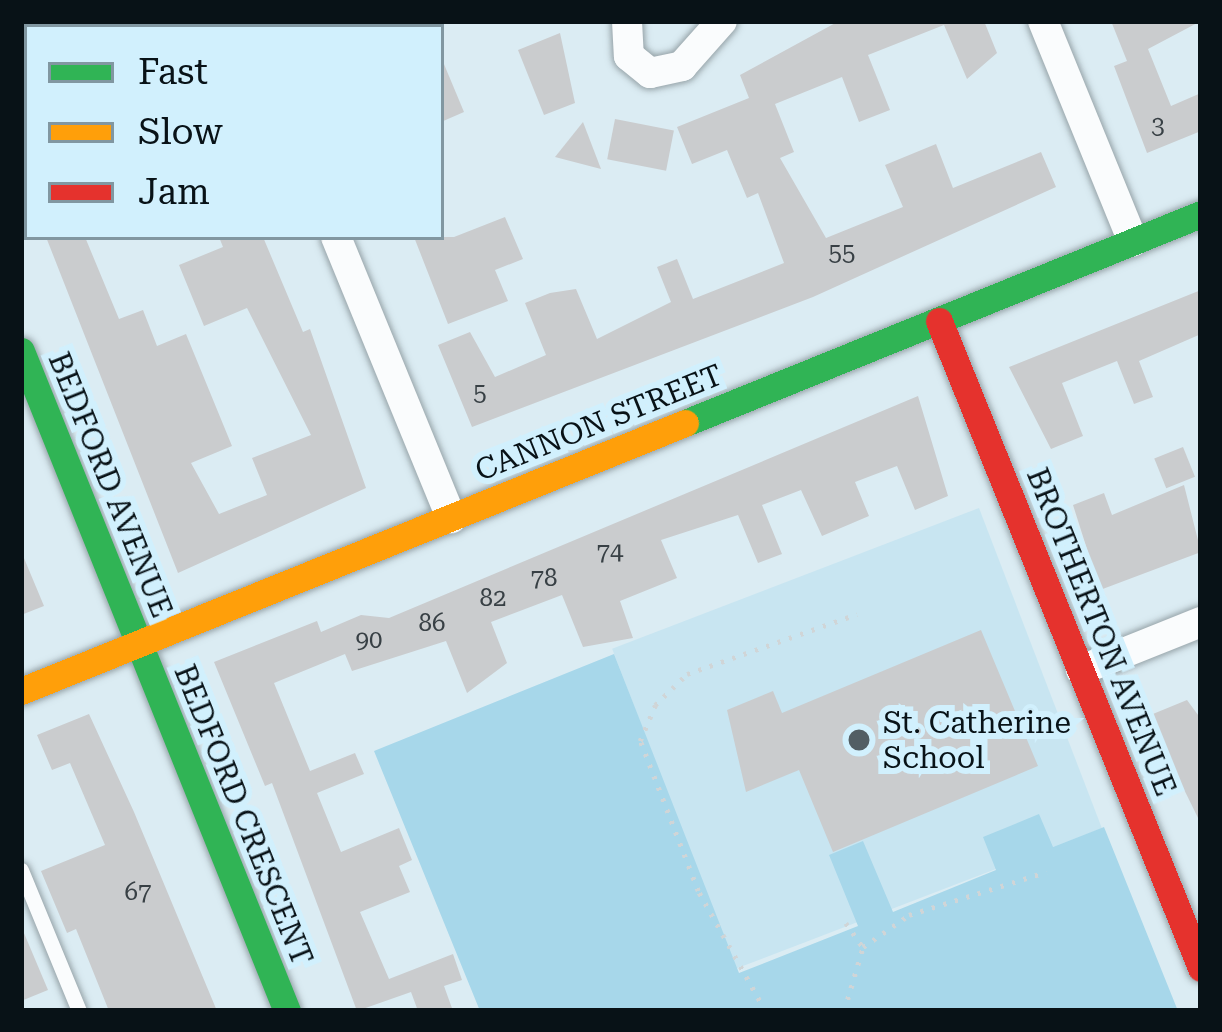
<!DOCTYPE html>
<style>
body{margin:0}
#map{position:relative;width:1222px;height:1032px;overflow:hidden;background:#dbecf3;font-family:"Roboto Serif",serif}
div>[style]{position:absolute}
.built>*{inset:0;background:#c8e5f1;transform-origin:0 0}
.green>*{inset:0;background:#a7d7ea}
.building>*{inset:0;background:#caccce;transform-origin:0 0}
.path>*{height:4.5px;margin-top:-2.25px;transform-origin:0;background:repeating-linear-gradient(90deg,#d0d5d7 0 3px,transparent 0 12px)}
.roads{filter:drop-shadow(0 0 3px #97a4a9) drop-shadow(0 0 3px #97a4a9)}
.lane>*{height:15px;margin:-7.5px;padding:0 7.5px;transform-origin:7.5px;border-radius:7.5px;background:#fafcfd}
.street>*{height:30px;margin:-15px;padding:0 15px;transform-origin:15px;border-radius:15px;background:#fafcfd}
.fast>*{height:27px;margin:-13.5px;padding:0 13.5px;transform-origin:13.5px;border-radius:13.5px;background:#30b455}
.slow>*{height:27px;margin:-13.5px;padding:0 13.5px;transform-origin:13.5px;border-radius:13.5px;background:#ff9f0a}
.jam>*{height:27px;margin:-13.5px;padding:0 13.5px;transform-origin:13.5px;border-radius:13.5px;background:#e5322d}
.dots>*{width:33px;height:33px;translate:-50% -50%;box-sizing:border-box;border:6px solid #d1f0fd;border-radius:50%}
span{translate:-50% -50%;white-space:nowrap;text-align:center;line-height:1.15;-webkit-text-stroke:12px #d1f0fd;paint-order:stroke}
.number-label{font-size:24px;color:#384045}
.number-label span{-webkit-text-stroke-width:0}
.street-label{font-size:30px;color:#081217}
.poi-label{font-size:30px;color:#081217}
.left{translate:0 -50%;text-align:left}
.frame{position:absolute;inset:0;border:24px solid #081217;pointer-events:none}
.legend{position:absolute;left:24px;top:24px;width:420px;height:216px;box-sizing:border-box;background:#d1f0fd;border:3px solid #8197a1;margin:0;padding:15px 21px;list-style:none;font-size:36px;color:#081217}
.legend li{display:flex;align-items:center;gap:24px;height:60px}
.legend b{width:60px;border:3px solid #8197a1}
</style>
<div id="map">
<div class="built">
<i style="left:979px;top:508px;width:343px;height:393px;rotate:69deg"></i>
</div>
<div class="green">
<i style="clip-path:polygon(614px 654px,739px 973px,858px 926px,829px 855px,863px 841px,893px 912px,996px 870px,983px 837px,1039px 814px,1053px 847px,1104px 827px,1178px 1011px,480px 1011px,374px 751px)"></i>
</div>
<div class="building">
<i style="clip-path:polygon(839px 21px,984px 21px,997px 53px,967px 79px,944px 25px,868px 55px,890px 110px,859px 122px,842px 77px,775px 104px,794px 152px,780px 158px,826px 238px,903px 207px,885px 165px,936px 144px,953px 188px,1041px 152px,1056px 187px,813px 297px,472px 427px,438px 345px,470px 332px,495px 377px,546px 355px,525px 303px,550px 293px,576px 289px,597px 339px,671px 302px,657px 267px,677px 259px,693px 299px,784px 263px,758px 193px,747px 198px,727px 150px,692px 164px,677px 127px,749px 98px,740px 75px)"></i>
<i style="clip-path:polygon(1111px 21px,1201px 21px,1148px 49px,1171px 106px,1201px 93px,1201px 131px,1147px 153px,1114px 66px,1127px 61px)"></i>
<i style="clip-path:polygon(560px 33px,575px 103px,544px 115px,518px 50px)"></i>
<i style="clip-path:polygon(441px 57px,464px 112px,441px 122px)"></i>
<i style="left:615px;top:119px;width:60px;height:41px;rotate:11deg"></i>
<i style="clip-path:polygon(583px 122px,601px 169px,555px 157px)"></i>
<i style="clip-path:polygon(505px 217px,523px 259px,495px 270px,508px 301px,448px 324px,414px 237px,454px 237px)"></i>
<i style="clip-path:polygon(46px 237px,85px 237px,119px 319px,143px 310px,157px 346px,186px 334px,232px 446px,191px 463px,219px 514px,267px 495px,252px 458px,311px 435px,247px 308px,204px 326px,179px 265px,223px 247px,219px 237px,263px 237px,303px 332px,310px 329px,366px 488px,178px 573px)"></i>
<i style="clip-path:polygon(1201px 290px,1201px 334px,1139px 361px,1153px 397px,1134px 404px,1117px 361px,1062px 383px,1083px 436px,1051px 449px,1009px 367px)"></i>
<i style="clip-path:polygon(918px 396px,948px 496px,915px 510px,897px 466px,855px 482px,869px 516px,822px 536px,801px 490px,762px 505px,782px 554px,758px 563px,738px 515px,661px 540px,677px 578px,620px 601px,633px 638px,583px 647px,562px 595px,491px 622px,507px 663px,467px 693px,446px 641px,352px 671px,345px 654px,274px 683px,310px 771px,355px 753px,364px 774px,317px 793px,341px 852px,399px 828px,412px 860px,399px 866px,410px 892px,360px 912px,389px 979px,453px 954px,462px 980px,444px 986px,453px 1011px,418px 1011px,411px 992px,357px 1011px,272px 783px,265px 786px,214px 662px,317px 621px,321px 632px,361px 615px,389px 618px)"></i>
<i style="left:1183px;top:447px;width:32px;height:31px;rotate:68deg"></i>
<i style="clip-path:polygon(1184px 485px,1201px 552px,1100px 590px,1073px 505px,1104px 493px,1112px 515px)"></i>
<i style="clip-path:polygon(21px 551px,44px 606px,21px 615px)"></i>
<i style="clip-path:polygon(981px 630px,1038px 766px,833px 852px,799px 770px,746px 792px,727px 710px,773px 691px,782px 713px)"></i>
<i style="clip-path:polygon(1187px 700px,1201px 719px,1200px 822px,1148px 716px)"></i>
<i style="clip-path:polygon(89px 714px,134px 812px,217px 1011px,109px 1011px,76px 929px,67px 933px,41px 871px,105px 845px,70px 763px,52px 770px,37px 735px)"></i>
<i style="clip-path:polygon(21px 926px,48px 990px,21px 1001px)"></i>
</div>
<div class="path">
<i style="left:846px;top:923px;width:29px;rotate:55deg"></i>
<i style="left:765px;top:1011px;width:137px;rotate:-119.2deg"></i>
<i style="left:698px;top:891px;width:161px;rotate:-111.1deg"></i>
<i style="left:640px;top:741px;width:39px;rotate:-67deg"></i>
<i style="left:655px;top:705px;width:45px;rotate:-44.1deg"></i>
<i style="left:687px;top:674px;width:180px;rotate:-19.4deg"></i>
<i style="left:844px;top:1011px;width:67px;rotate:-73.5deg"></i>
<i style="left:863px;top:947px;width:56px;rotate:-34.8deg"></i>
<i style="left:909px;top:915px;width:144px;rotate:-17.4deg"></i>
</div>
<div class="roads">
<div class="lane">
<i style="left:21px;top:870px;width:152px;rotate:67.6deg"></i>
</div>
<div class="street">
<i style="left:247px;top:21px;width:6px;rotate:72deg"></i>
<i style="left:627px;top:21px;width:35px;rotate:87deg"></i>
<i style="left:629px;top:56px;width:27px;rotate:39deg"></i>
<i style="left:650px;top:73px;width:33px;rotate:-12deg"></i>
<i style="left:682px;top:66px;width:60px;rotate:-48.4deg"></i>
<i style="left:1043px;top:21px;width:238px;rotate:67.8deg"></i>
<i style="left:336px;top:237px;width:304px;rotate:67.7deg"></i>
<i style="left:1081px;top:670px;width:129px;rotate:-21.8deg"></i>
</div>
<div class="fast">
<i style="left:21px;top:351px;width:712px;rotate:68.05deg"></i>
<i style="left:685px;top:423px;width:557px;rotate:-22.05deg"></i>
</div>
<div class="slow">
<i style="left:21px;top:691px;width:716px;rotate:-21.98deg"></i>
</div>
<div class="jam">
<i style="left:939px;top:321px;width:698px;rotate:67.95deg"></i>
</div>
</div>
<div class="dots">
<i style="left:859px;top:740px;background:#525e64"></i>
</div>
<div class="number-label">
<span style="left:1158px;top:127px">3</span>
<span style="left:842px;top:254px">55</span>
<span style="left:480px;top:394px">5</span>
<span style="left:610px;top:553px">74</span>
<span style="left:544px;top:579px">78</span>
<span style="left:493px;top:599px">82</span>
<span style="left:432px;top:624px">86</span>
<span style="left:369px;top:641px">90</span>
<span style="left:138px;top:893px">67</span>
</div>
<div class="street-label">
<span style="left:599px;top:423px;rotate:-22deg">CANNON STREET</span>
<span style="left:110px;top:485px;rotate:68deg">BEDFORD AVENUE</span>
<span style="left:1101px;top:632px;rotate:68deg">BROTHERTON AVENUE</span>
<span style="left:243px;top:815px;rotate:68deg">BEDFORD CRESCENT</span>
</div>
<div class="poi-label">
<span class="left" style="left:883px;top:740px">St. Catherine<br>School</span>
</div>
<div class="frame"></div>
<ul class="legend">
<li><b style="height:15px;background:#30b455"></b>Fast</li>
<li><b style="height:15px;background:#ff9f0a"></b>Slow</li>
<li><b style="height:15px;background:#e5322d"></b>Jam</li>
</ul>
</div>
